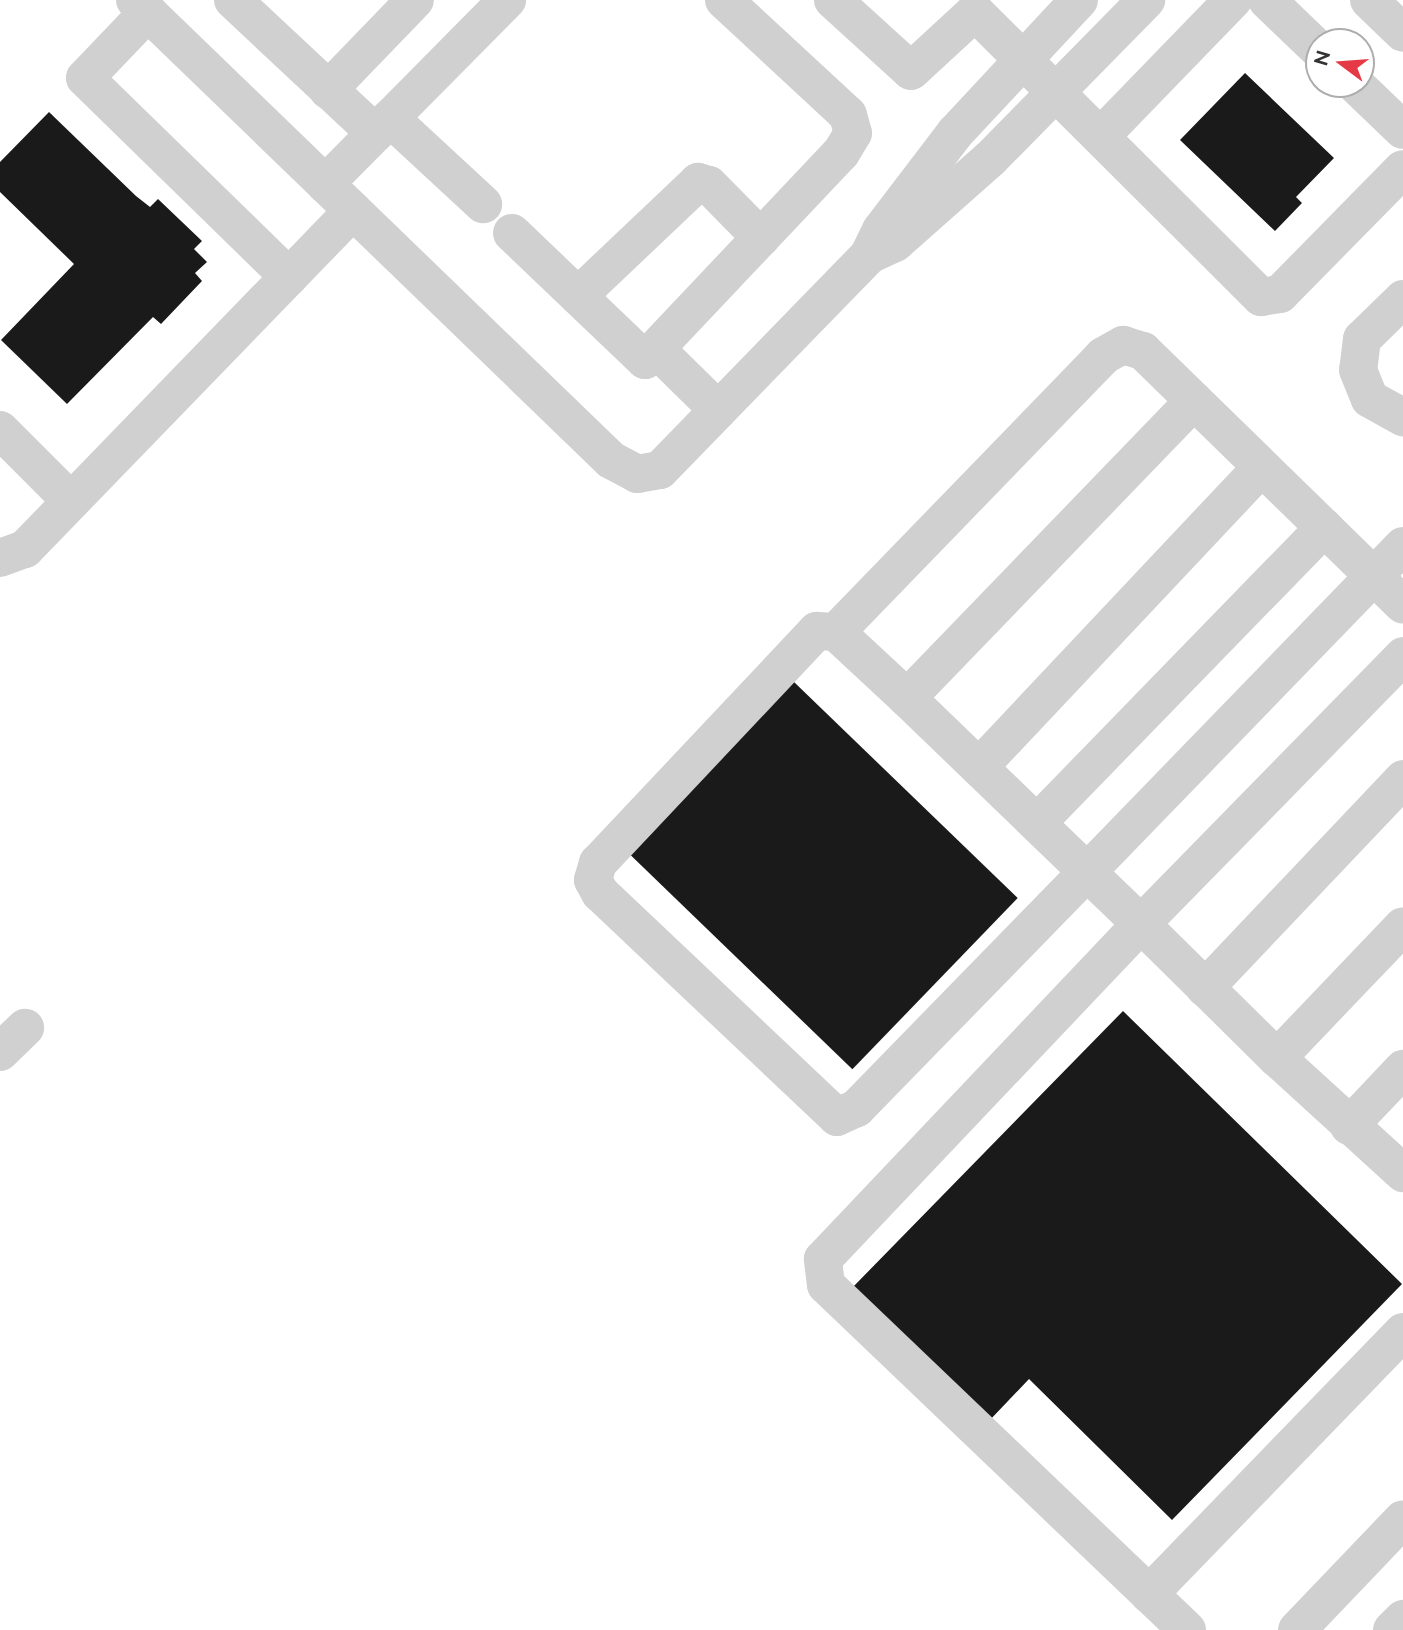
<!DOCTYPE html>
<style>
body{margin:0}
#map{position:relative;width:1403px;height:1630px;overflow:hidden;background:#fff;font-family:Raleway,sans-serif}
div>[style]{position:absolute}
.building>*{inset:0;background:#1a1a1a;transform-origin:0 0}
.minor>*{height:38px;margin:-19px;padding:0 19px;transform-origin:19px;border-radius:19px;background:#d0d0d0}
span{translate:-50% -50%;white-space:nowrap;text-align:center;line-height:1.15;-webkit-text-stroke:7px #fff;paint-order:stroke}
.north{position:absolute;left:1305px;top:28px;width:70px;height:70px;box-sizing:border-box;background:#fff;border:2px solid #adadad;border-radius:50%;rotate:286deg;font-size:19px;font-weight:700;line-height:28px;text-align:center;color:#333}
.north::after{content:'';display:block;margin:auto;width:24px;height:32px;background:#e63946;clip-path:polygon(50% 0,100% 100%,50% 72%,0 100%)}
</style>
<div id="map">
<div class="building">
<i style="clip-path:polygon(1245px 73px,1334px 158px,1296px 197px,1302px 203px,1275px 231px,1180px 140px)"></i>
<i style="clip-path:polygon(49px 112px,136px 196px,150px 207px,158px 199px,202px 241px,194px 249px,207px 262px,195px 273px,202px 281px,161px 324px,153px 317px,67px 404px,1px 340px,74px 264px,0 192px,0 162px)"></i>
<i style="left:794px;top:682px;width:311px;height:238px;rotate:44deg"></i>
<i style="clip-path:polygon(1123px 1011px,1402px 1284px,1172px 1520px,1029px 1379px,988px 1422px,852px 1288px)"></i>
</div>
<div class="minor">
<i style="left:135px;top:0;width:662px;rotate:44.02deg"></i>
<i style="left:611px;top:460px;width:30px;rotate:28deg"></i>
<i style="left:637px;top:474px;width:23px;rotate:-10deg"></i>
<i style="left:660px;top:470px;width:300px;rotate:-45.8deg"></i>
<i style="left:233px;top:0;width:195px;rotate:43.1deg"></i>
<i style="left:833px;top:0;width:105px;rotate:42.3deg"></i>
<i style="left:911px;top:71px;width:87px;rotate:-42.7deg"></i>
<i style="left:975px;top:12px;width:404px;rotate:44.9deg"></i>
<i style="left:1261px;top:297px;width:19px;rotate:-9deg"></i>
<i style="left:1280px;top:294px;width:175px;rotate:-45.5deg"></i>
<i style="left:1079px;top:0;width:182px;rotate:133deg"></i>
<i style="left:955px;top:133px;width:122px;rotate:127.3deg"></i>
<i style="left:881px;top:230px;width:28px;rotate:116deg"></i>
<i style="left:869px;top:255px;width:29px;rotate:-25deg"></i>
<i style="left:895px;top:243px;width:127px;rotate:-41.5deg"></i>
<i style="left:990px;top:159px;width:223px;rotate:-45.5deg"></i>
<i style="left:1267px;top:0;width:72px;rotate:43.9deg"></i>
<i style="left:1369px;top:0;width:47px;rotate:44.1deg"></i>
<i style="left:148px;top:12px;width:91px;rotate:133.7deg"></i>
<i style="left:85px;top:78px;width:285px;rotate:44.3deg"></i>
<i style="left:1355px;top:84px;width:66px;rotate:43.8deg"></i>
<i style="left:328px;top:90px;width:125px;rotate:-46deg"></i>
<i style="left:390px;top:118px;width:127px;rotate:42.8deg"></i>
<i style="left:1101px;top:136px;width:190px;rotate:-45.9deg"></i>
<i style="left:325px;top:184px;width:259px;rotate:-45.3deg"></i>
<i style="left:512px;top:233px;width:184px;rotate:43.7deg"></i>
<i style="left:645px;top:360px;width:285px;rotate:-46.6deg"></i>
<i style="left:841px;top:153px;width:23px;rotate:-59deg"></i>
<i style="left:853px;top:133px;width:19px;rotate:-106deg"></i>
<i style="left:848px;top:115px;width:169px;rotate:-137.2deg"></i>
<i style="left:578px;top:296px;width:166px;rotate:-43.5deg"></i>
<i style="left:698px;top:182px;width:11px;rotate:15deg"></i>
<i style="left:709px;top:185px;width:74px;rotate:45.5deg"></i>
<i style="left:1403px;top:299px;width:57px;rotate:135.7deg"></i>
<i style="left:1362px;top:339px;width:31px;rotate:97deg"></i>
<i style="left:1358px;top:370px;width:31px;rotate:68deg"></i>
<i style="left:1370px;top:399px;width:38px;rotate:29deg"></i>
<i style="left:656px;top:349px;width:87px;rotate:44.5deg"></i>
<i style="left:0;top:430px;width:100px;rotate:45deg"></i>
<i style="left:1403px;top:546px;width:454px;rotate:134.1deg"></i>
<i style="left:1087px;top:872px;width:330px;rotate:134.3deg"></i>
<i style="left:857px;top:1108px;width:22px;rotate:156deg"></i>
<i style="left:837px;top:1117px;width:326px;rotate:-136.6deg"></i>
<i style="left:600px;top:893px;width:15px;rotate:-118deg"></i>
<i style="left:593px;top:880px;width:18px;rotate:-74deg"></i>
<i style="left:598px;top:863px;width:319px;rotate:-46.7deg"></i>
<i style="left:817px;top:631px;width:19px;rotate:3deg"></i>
<i style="left:836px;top:632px;width:97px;rotate:42.9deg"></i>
<i style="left:907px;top:698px;width:250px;rotate:44deg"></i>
<i style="left:1087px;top:872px;width:75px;rotate:43.9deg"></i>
<i style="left:1141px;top:924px;width:191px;rotate:44.6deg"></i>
<i style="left:1277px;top:1058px;width:171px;rotate:42.4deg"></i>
<i style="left:0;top:558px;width:27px;rotate:-20deg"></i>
<i style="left:25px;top:549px;width:471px;rotate:-45.9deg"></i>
<i style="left:836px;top:632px;width:384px;rotate:-45.9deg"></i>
<i style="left:1103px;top:356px;width:23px;rotate:-29deg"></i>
<i style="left:1123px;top:345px;width:21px;rotate:17deg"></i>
<i style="left:1143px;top:351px;width:363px;rotate:44.3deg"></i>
<i style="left:907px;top:698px;width:413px;rotate:-46deg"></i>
<i style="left:979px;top:767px;width:412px;rotate:-46.7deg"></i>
<i style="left:1037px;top:823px;width:412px;rotate:-45.8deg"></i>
<i style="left:1205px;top:988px;width:288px;rotate:-46.5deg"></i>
<i style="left:0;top:1052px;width:35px;rotate:-44deg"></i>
<i style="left:1277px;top:1058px;width:182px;rotate:-46.3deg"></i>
<i style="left:1349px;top:1126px;width:79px;rotate:-46.5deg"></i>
<i style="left:1149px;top:1594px;width:365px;rotate:-45.9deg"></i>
<i style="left:1187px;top:1630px;width:499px;rotate:-136.3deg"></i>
<i style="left:826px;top:1285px;width:26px;rotate:-97deg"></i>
<i style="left:823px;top:1259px;width:462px;rotate:-46.5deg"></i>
<i style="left:1141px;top:924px;width:375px;rotate:-45.6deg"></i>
<i style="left:1297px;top:1630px;width:153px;rotate:-46.3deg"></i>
<i style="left:1392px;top:1630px;width:16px;rotate:-45deg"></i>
</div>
<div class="north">N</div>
</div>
